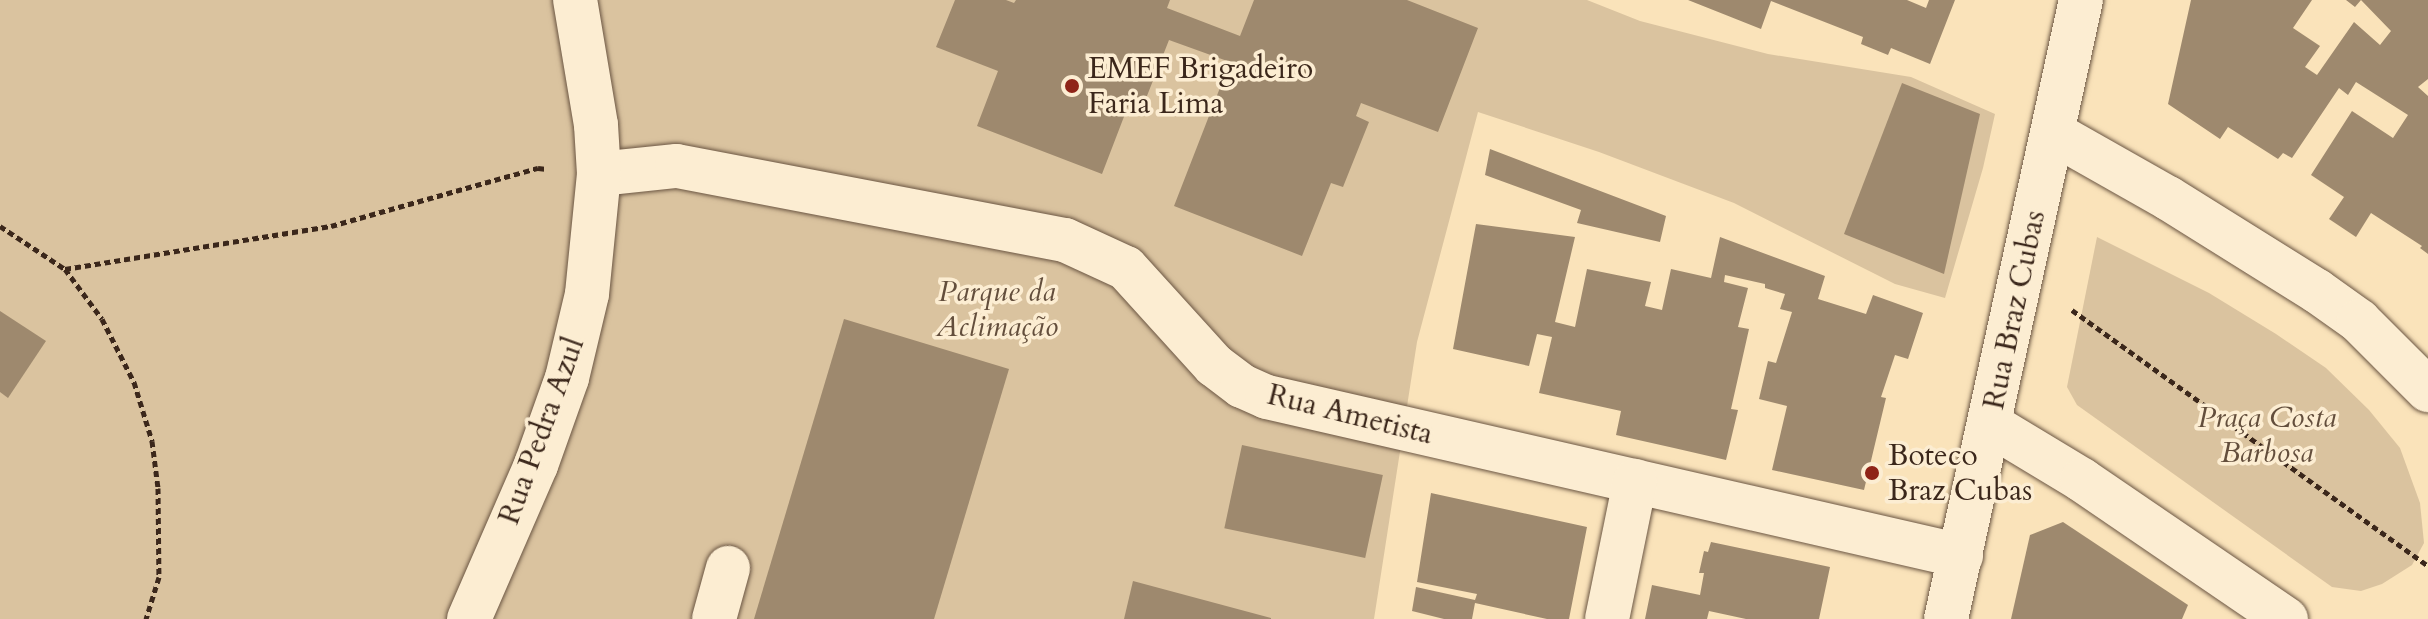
<!DOCTYPE html>
<meta charset="utf-8">
<style>
body{margin:0}
#map{position:relative;width:2428px;height:619px;overflow:hidden;background:#fae3ba;font-family:Cardo,serif}
div>[style]{position:absolute}
.green>*{inset:0;background:#dac39f}
.building>*{inset:0;background:#9e896e;transform-origin:0 0}
.path>*{height:5px;margin-top:-2.5px;transform-origin:0;background:repeating-linear-gradient(90deg,#3b271b 0 6px,transparent 0 10px)}
.roads{filter:drop-shadow(0 0 2px #6b5643) drop-shadow(0 0 2px #6b5643)}
.minor>*{height:44px;margin:-22px;padding:0 22px;transform-origin:22px;border-radius:22px;background:#fcedd2}
.dots>*{width:22px;height:22px;translate:-50% -50%;box-sizing:border-box;border:4px solid #fcedd2;border-radius:50%}
span{translate:-50% -50%;white-space:nowrap;text-align:center;line-height:1.15;-webkit-text-stroke:7px #fcedd2;paint-order:stroke}
.poi-label{font-size:30px;color:#3b271b}
.left{translate:0 -50%;text-align:left}
.park-label{font-size:30px;color:#634e3c;font-style:italic}
.street-label{font-size:30px;color:#3b271b}
</style>
<div id="map">
<div class="green">
<i style="clip-path:polygon(0 0,1587px 0,1640px 21px,1768px 54px,1911px 77px,1995px 114px,1983px 168px,1945px 298px,1895px 284px,1734px 203px,1599px 152px,1478px 112px,1417px 342px,1374px 619px,0 619px)"></i>
<i style="clip-path:polygon(2097px 237px,2209px 293px,2276px 334px,2326px 368px,2369px 410px,2400px 448px,2420px 503px,2424px 543px,2412px 565px,2382px 584px,2361px 591px,2332px 587px,2077px 405px,2067px 387px)"></i>
</div>
<div class="building">
<i style="clip-path:polygon(955px 0,1006px 0,1014px 3px,1016px 0,1170px 0,1167px 8px,1240px 36px,1254px 0,1407px 0,1478px 28px,1438px 132px,1361px 103px,1356px 116px,1369px 122px,1343px 187px,1331px 183px,1302px 256px,1174px 206px,1230px 62px,1169px 40px,1143px 106px,1130px 101px,1102px 174px,977px 126px,998px 71px,936px 47px)"></i>
<i style="clip-path:polygon(1688px 0,1907px 0,1926px 8px,1929px 0,1955px 0,1930px 64px,1891px 48px,1888px 55px,1861px 44px,1863px 37px,1771px 1px,1761px 29px)"></i>
<i style="clip-path:polygon(2191px 0,2312px 0,2293px 28px,2320px 46px,2305px 67px,2317px 75px,2354px 22px,2380px 45px,2391px 31px,2361px 0,2355px 7px,2346px 0,2428px 0,2428px 79px,2418px 87px,2428px 96px,2428px 254px,2420px 248px,2422px 246px,2371px 213px,2356px 237px,2329px 219px,2344px 197px,2311px 175px,2352px 111px,2393px 138px,2408px 115px,2356px 82px,2348px 95px,2339px 88px,2292px 158px,2283px 153px,2278px 159px,2228px 127px,2220px 139px,2168px 104px)"></i>
<i style="clip-path:polygon(1902px 83px,1980px 114px,1944px 274px,1844px 234px)"></i>
<i style="clip-path:polygon(1490px 149px,1666px 216px,1660px 242px,1577px 223px,1581px 210px,1485px 175px)"></i>
<i style="clip-path:polygon(1476px 224px,1575px 237px,1555px 322px,1575px 327px,1587px 269px,1651px 282px,1645px 306px,1662px 310px,1671px 269px,1711px 278px,1720px 237px,1825px 276px,1818px 299px,1866px 314px,1873px 295px,1923px 313px,1908px 359px,1895px 355px,1881px 397px,1886px 398px,1864px 490px,1772px 470px,1787px 406px,1759px 399px,1768px 361px,1776px 363px,1792px 312px,1780px 309px,1785px 294px,1765px 288px,1765px 284px,1725px 275px,1724px 282px,1748px 288px,1738px 327px,1749px 329px,1731px 409px,1738px 410px,1726px 460px,1674px 448px,1616px 435px,1621px 411px,1539px 393px,1552px 337px,1537px 334px,1529px 366px,1453px 349px)"></i>
<i style="clip-path:polygon(0 311px,46px 341px,8px 398px,0 392px)"></i>
<i style="clip-path:polygon(844px 319px,1009px 369px,934px 619px,754px 619px)"></i>
<i style="left:1242px;top:445px;width:144px;height:85px;rotate:12deg"></i>
<i style="clip-path:polygon(1431px 493px,1587px 527px,1569px 619px,1547px 619px,1475px 603px,1472px 619px,1444px 619px,1412px 611px,1416px 587px,1475px 600px,1477px 594px,1417px 582px)"></i>
<i style="clip-path:polygon(2063px 522px,2188px 605px,2182px 619px,2011px 619px,2030px 535px)"></i>
<i style="clip-path:polygon(1711px 542px,1830px 567px,1819px 619px,1746px 619px,1709px 611px,1707px 619px,1645px 619px,1652px 585px,1700px 595px,1704px 573px,1699px 573px,1704px 551px,1708px 552px)"></i>
<i style="clip-path:polygon(1133px 581px,1271px 618px,1271px 619px,1124px 619px)"></i>
</div>
<div class="path">
<i style="left:0;top:226px;width:78px;rotate:33.5deg"></i>
<i style="left:65px;top:269px;width:62px;rotate:53.5deg"></i>
<i style="left:102px;top:319px;width:71px;rotate:63.1deg"></i>
<i style="left:134px;top:382px;width:62px;rotate:73deg"></i>
<i style="left:152px;top:441px;width:47px;rotate:82.7deg"></i>
<i style="left:158px;top:488px;width:89px;rotate:89.4deg"></i>
<i style="left:159px;top:577px;width:44px;rotate:107.2deg"></i>
<i style="left:65px;top:269px;width:269px;rotate:-9.2deg"></i>
<i style="left:331px;top:226px;width:215px;rotate:-15.7deg"></i>
<i style="left:538px;top:168px;width:9px;rotate:6deg"></i>
<i style="left:2072px;top:310px;width:438px;rotate:35.7deg"></i>
</div>
<div class="roads">
<div class="minor">
<i style="left:2053px;top:133px;width:132px;rotate:29.5deg"></i>
<i style="left:2168px;top:198px;width:176px;rotate:32deg"></i>
<i style="left:2317px;top:291px;width:52px;rotate:35.5deg"></i>
<i style="left:2359px;top:321px;width:98px;rotate:45deg"></i>
<i style="left:599px;top:174px;width:78px;rotate:-5.9deg"></i>
<i style="left:677px;top:166px;width:395px;rotate:10.8deg"></i>
<i style="left:1065px;top:240px;width:67px;rotate:24.7deg"></i>
<i style="left:1126px;top:268px;width:131px;rotate:47.8deg"></i>
<i style="left:1214px;top:365px;width:35px;rotate:37deg"></i>
<i style="left:1242px;top:386px;width:27px;rotate:24deg"></i>
<i style="left:1267px;top:397px;width:712px;rotate:12.9deg"></i>
<i style="left:1991px;top:425px;width:106px;rotate:31.1deg"></i>
<i style="left:2082px;top:480px;width:247px;rotate:34.3deg"></i>
<i style="left:469px;top:619px;width:168px;rotate:-66.5deg"></i>
<i style="left:536px;top:465px;width:92px;rotate:-70.4deg"></i>
<i style="left:567px;top:378px;width:86px;rotate:-76.6deg"></i>
<i style="left:587px;top:294px;width:121px;rotate:-84.3deg"></i>
<i style="left:599px;top:174px;width:49px;rotate:-93.5deg"></i>
<i style="left:596px;top:125px;width:127px;rotate:-99.5deg"></i>
<i style="left:714px;top:619px;width:53px;rotate:-74.6deg"></i>
<i style="left:1607px;top:619px;width:141px;rotate:-78.5deg"></i>
<i style="left:1946px;top:619px;width:634px;rotate:-77.7deg"></i>
</div>
</div>
<div class="dots">
<i style="left:1072px;top:86px;background:#8f2418"></i>
<i style="left:1872px;top:473px;background:#8f2418"></i>
</div>
<div class="poi-label">
<span class="left" style="left:1088px;top:86px">EMEF Brigadeiro<br>Faria Lima</span>
<span class="left" style="left:1888px;top:473px">Boteco<br>Braz Cubas</span>
</div>
<div class="park-label">
<span style="left:997px;top:309px">Parque da<br>Aclimação</span>
<span style="left:2267px;top:435px">Praça Costa<br>Barbosa</span>
</div>
<div class="street-label">
<span style="left:2015px;top:310px;rotate:-78deg">Rua Braz Cubas</span>
<span style="left:1350px;top:415px;rotate:14deg">Rua Ametista</span>
<span style="left:542px;top:431px;rotate:-70deg">Rua Pedra Azul</span>
</div>
</div>
